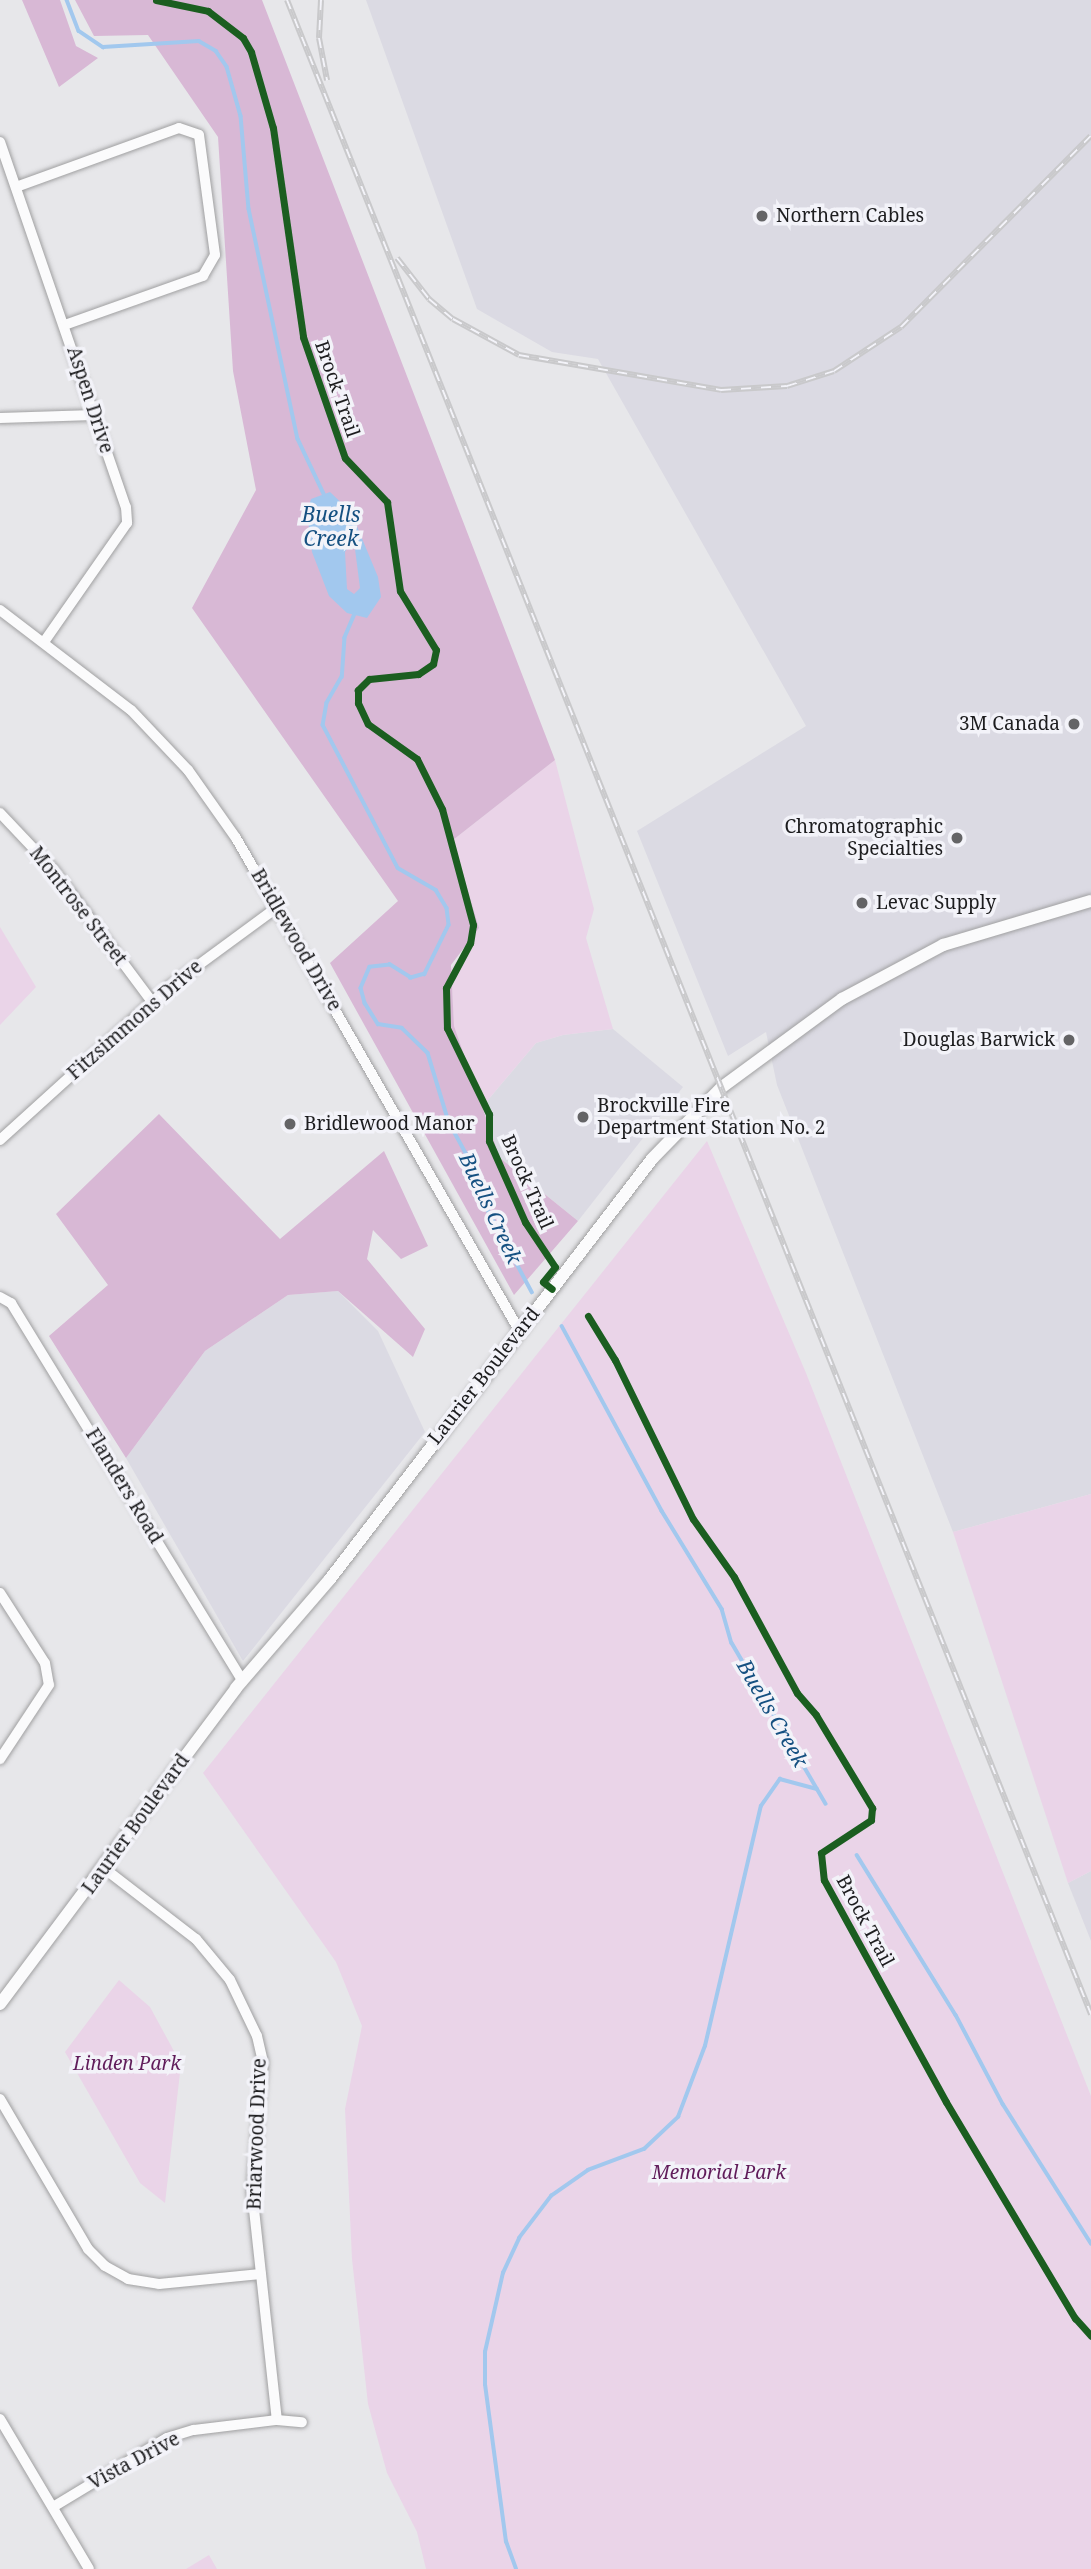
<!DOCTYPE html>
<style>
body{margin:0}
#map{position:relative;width:1091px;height:2569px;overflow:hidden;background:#e7e7ea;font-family:"Noto Serif",serif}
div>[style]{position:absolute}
.built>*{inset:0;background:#dbdae3}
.green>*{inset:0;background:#ead4e8}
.forest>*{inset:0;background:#d8b8d5}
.water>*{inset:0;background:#a2c8ee}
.stream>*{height:3.5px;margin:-1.75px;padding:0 1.75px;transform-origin:1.75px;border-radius:1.75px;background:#a2c8ee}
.roads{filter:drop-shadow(0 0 2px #a0a0a1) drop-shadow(0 0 2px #a0a0a1)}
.minor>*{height:10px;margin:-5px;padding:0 5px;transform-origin:5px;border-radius:5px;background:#fbfbfc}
.tertiary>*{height:12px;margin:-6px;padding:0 6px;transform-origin:6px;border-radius:6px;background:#fbfbfc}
.rail>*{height:6px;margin-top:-3px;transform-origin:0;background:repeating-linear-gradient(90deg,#f3f3f9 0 10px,#c9c9cb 0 20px);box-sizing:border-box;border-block:2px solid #c9c9cb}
.cycleway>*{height:7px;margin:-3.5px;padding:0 3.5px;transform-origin:3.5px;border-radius:3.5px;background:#1b5e20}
.dots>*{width:19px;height:19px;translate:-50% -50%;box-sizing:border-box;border:4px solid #f3f3f9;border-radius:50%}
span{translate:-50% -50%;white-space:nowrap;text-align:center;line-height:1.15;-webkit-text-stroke:7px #f3f3f9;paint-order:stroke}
.poi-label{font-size:19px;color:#1d1d1f}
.left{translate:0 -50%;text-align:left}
.right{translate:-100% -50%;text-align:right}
.street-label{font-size:19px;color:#1d1d1f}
.park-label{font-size:19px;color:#601c5a;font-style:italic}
.water-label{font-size:21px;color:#155081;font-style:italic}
</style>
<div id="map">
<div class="built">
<i style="clip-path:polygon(366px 0,1091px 0,1091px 1494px,953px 1532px,777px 1085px,766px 1032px,728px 1056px,637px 831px,806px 726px,598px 359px,552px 352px,477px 309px)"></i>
<i style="clip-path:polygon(613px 1029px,683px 1087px,578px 1221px,500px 1158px,482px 1107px,536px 1043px,563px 1035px)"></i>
<i style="clip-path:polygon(338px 1291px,378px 1331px,425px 1432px,243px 1661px,126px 1458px,205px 1351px,288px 1295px)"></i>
<i style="clip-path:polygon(1091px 1871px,1091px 1941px,1068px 1883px)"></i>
</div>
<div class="green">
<i style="clip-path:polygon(555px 760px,594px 909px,586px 938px,613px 1029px,563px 1035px,536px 1043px,482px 1107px,454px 1026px,451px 969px,479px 928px,453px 840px)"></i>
<i style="clip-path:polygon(0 927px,36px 987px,0 1025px)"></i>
<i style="clip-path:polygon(707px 1141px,806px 1373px,1091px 2096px,1091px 2569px,426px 2569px,417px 2532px,387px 2473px,368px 2404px,352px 2259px,345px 2109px,362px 2026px,336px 1962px,203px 1773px)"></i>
<i style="clip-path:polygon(1091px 1494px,1091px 1871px,1068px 1883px,953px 1532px)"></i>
<i style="clip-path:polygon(119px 1980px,150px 2007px,181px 2064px,165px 2203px,140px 2183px,65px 2052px)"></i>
<i style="clip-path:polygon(209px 2555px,217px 2569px,186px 2569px)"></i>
</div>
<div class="forest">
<i style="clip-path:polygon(22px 0,60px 0,76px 46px,98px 58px,59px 87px)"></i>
<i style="clip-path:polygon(75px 0,262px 0,555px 760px,453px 840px,479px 928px,451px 965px,454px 1026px,500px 1158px,578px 1221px,514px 1295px,330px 963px,398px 901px,192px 608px,256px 490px,233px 371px,218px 137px,148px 35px,94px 36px)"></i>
<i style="clip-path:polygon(159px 1114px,280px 1239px,384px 1151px,428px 1246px,401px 1259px,373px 1230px,367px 1259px,425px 1329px,413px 1357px,338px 1291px,288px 1295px,205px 1351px,126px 1458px,49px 1336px,108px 1285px,56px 1214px)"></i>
</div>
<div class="water">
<i style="clip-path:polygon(evenodd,330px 492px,351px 512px,378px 577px,381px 597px,367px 618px,347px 613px,329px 596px,312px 552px,307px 512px,311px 499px,330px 492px,349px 545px,355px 549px,360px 588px,354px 594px,347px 589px,345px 552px,349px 545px)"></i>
</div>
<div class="stream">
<i style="left:67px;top:0;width:33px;rotate:69deg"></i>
<i style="left:79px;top:31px;width:29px;rotate:34deg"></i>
<i style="left:103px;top:47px;width:96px;rotate:-3.6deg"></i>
<i style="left:199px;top:41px;width:20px;rotate:30deg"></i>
<i style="left:216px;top:51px;width:19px;rotate:55deg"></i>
<i style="left:227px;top:67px;width:51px;rotate:74.1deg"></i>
<i style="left:241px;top:116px;width:93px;rotate:85.1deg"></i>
<i style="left:249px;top:209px;width:235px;rotate:78deg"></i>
<i style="left:298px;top:439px;width:61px;rotate:64.7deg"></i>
<i style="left:355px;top:614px;width:26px;rotate:113deg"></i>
<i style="left:345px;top:638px;width:39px;rotate:94deg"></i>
<i style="left:342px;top:677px;width:30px;rotate:120deg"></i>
<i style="left:327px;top:703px;width:22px;rotate:100deg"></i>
<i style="left:323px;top:725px;width:161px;rotate:62.3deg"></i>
<i style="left:398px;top:868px;width:44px;rotate:30.1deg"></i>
<i style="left:436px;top:890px;width:21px;rotate:59deg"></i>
<i style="left:447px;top:908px;width:17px;rotate:83deg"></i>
<i style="left:449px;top:925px;width:55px;rotate:116.1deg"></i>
<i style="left:425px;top:974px;width:15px;rotate:164deg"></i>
<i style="left:411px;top:978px;width:25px;rotate:-148deg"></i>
<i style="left:390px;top:965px;width:20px;rotate:174deg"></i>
<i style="left:370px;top:967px;width:23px;rotate:113deg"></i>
<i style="left:361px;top:988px;width:16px;rotate:75deg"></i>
<i style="left:365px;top:1003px;width:25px;rotate:58deg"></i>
<i style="left:378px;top:1024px;width:24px;rotate:9deg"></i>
<i style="left:402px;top:1028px;width:36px;rotate:44deg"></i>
<i style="left:428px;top:1053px;width:72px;rotate:73.1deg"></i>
<i style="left:449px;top:1122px;width:50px;rotate:61.4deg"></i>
<i style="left:473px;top:1166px;width:49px;rotate:70.8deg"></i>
<i style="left:489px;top:1212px;width:91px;rotate:61.7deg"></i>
<i style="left:562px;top:1326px;width:210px;rotate:61.6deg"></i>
<i style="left:662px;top:1511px;width:115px;rotate:58.5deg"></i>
<i style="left:722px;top:1609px;width:35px;rotate:74deg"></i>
<i style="left:732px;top:1643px;width:186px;rotate:59.7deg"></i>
<i style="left:857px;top:1855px;width:188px;rotate:58.3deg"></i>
<i style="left:956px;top:2015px;width:101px;rotate:62.2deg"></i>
<i style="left:1003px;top:2104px;width:165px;rotate:57.7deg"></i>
<i style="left:516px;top:2569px;width:29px;rotate:-110deg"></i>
<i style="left:506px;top:2542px;width:158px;rotate:-97.6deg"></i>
<i style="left:485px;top:2385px;width:33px;rotate:-90deg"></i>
<i style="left:485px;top:2352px;width:81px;rotate:-77.2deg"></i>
<i style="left:503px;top:2273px;width:38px;rotate:-65deg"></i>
<i style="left:519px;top:2238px;width:53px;rotate:-52.7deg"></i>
<i style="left:551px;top:2196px;width:45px;rotate:-35.1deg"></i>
<i style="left:588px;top:2170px;width:60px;rotate:-20.6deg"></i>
<i style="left:644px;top:2149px;width:47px;rotate:-43.3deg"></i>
<i style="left:678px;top:2117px;width:76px;rotate:-69.2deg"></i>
<i style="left:705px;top:2046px;width:246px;rotate:-76.9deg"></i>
<i style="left:761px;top:1806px;width:33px;rotate:-55deg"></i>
<i style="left:780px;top:1779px;width:38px;rotate:15deg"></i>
</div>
<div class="roads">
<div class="minor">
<i style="left:0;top:142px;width:386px;rotate:71deg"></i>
<i style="left:126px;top:507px;width:16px;rotate:86deg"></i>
<i style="left:127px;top:523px;width:145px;rotate:124.9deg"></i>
<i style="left:16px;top:187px;width:173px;rotate:-19.9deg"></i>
<i style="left:179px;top:128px;width:21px;rotate:19deg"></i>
<i style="left:199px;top:135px;width:121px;rotate:82.4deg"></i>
<i style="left:215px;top:255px;width:24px;rotate:120deg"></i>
<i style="left:203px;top:276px;width:146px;rotate:160.5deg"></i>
<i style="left:0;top:418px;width:94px;rotate:-1.8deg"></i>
<i style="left:0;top:610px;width:165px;rotate:37.4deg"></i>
<i style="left:131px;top:710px;width:83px;rotate:46.5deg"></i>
<i style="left:188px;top:770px;width:83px;rotate:54.8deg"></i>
<i style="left:236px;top:838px;width:568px;rotate:60.09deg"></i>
<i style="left:0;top:813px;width:77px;rotate:46.6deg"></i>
<i style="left:53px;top:869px;width:166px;rotate:53.3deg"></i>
<i style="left:0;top:1140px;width:229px;rotate:-42.2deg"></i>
<i style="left:170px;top:986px;width:132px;rotate:-36.3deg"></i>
<i style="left:0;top:1297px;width:13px;rotate:29deg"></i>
<i style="left:11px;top:1303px;width:442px;rotate:58.5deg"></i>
<i style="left:0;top:1593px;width:83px;rotate:57.3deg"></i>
<i style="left:45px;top:1663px;width:22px;rotate:80deg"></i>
<i style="left:49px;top:1685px;width:89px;rotate:123.5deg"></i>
<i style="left:105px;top:1869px;width:115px;rotate:37.6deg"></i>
<i style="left:196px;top:1939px;width:53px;rotate:50.3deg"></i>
<i style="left:230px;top:1980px;width:62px;rotate:64.3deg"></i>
<i style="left:257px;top:2036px;width:27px;rotate:77deg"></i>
<i style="left:263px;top:2062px;width:129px;rotate:94.9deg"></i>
<i style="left:252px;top:2191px;width:230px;rotate:83.8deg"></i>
<i style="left:0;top:2099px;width:174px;rotate:59.6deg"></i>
<i style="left:88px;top:2249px;width:24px;rotate:45deg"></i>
<i style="left:105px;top:2266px;width:26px;rotate:29deg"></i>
<i style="left:128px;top:2279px;width:31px;rotate:9deg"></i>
<i style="left:159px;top:2284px;width:102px;rotate:-5.6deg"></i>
<i style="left:0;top:2419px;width:174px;rotate:59.3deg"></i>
<i style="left:53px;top:2507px;width:133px;rotate:-31.2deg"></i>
<i style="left:167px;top:2438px;width:28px;rotate:-17deg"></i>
<i style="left:194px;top:2430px;width:84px;rotate:-6.9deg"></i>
<i style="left:277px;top:2420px;width:25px;rotate:5deg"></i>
</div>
<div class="tertiary">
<i style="left:0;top:2004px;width:394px;rotate:-53.2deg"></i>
<i style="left:236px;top:1688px;width:144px;rotate:-49.2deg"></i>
<i style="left:330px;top:1579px;width:529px;rotate:-52.52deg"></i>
<i style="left:652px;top:1159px;width:100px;rotate:-45.8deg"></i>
<i style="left:722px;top:1087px;width:149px;rotate:-36.3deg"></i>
<i style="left:842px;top:999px;width:115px;rotate:-28.1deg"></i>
<i style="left:943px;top:945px;width:154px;rotate:-16.6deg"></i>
</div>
</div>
<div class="rail">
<i style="left:287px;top:0;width:2169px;rotate:68.24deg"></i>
<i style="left:321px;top:0;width:38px;rotate:93deg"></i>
<i style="left:319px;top:38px;width:43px;rotate:79.2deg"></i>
<i style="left:397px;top:258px;width:52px;rotate:52deg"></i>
<i style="left:429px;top:299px;width:31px;rotate:40deg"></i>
<i style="left:453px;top:319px;width:75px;rotate:28.6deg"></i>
<i style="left:519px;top:355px;width:205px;rotate:9.8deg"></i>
<i style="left:721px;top:390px;width:66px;rotate:-3.5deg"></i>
<i style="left:787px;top:386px;width:49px;rotate:-17.7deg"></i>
<i style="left:834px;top:371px;width:80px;rotate:-33.3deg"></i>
<i style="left:901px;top:327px;width:269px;rotate:-45.2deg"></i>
</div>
<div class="cycleway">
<i style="left:156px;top:0;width:53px;rotate:11.9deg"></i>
<i style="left:208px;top:11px;width:44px;rotate:37.6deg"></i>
<i style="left:243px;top:38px;width:16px;rotate:60deg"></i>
<i style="left:251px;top:52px;width:79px;rotate:73.9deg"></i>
<i style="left:273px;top:128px;width:211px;rotate:81.8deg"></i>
<i style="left:303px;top:337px;width:128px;rotate:70.9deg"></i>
<i style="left:345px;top:458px;width:61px;rotate:46.3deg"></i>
<i style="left:387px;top:502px;width:90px;rotate:81.7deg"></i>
<i style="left:400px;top:591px;width:69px;rotate:58.6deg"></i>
<i style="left:436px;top:650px;width:14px;rotate:102deg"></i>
<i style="left:433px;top:664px;width:18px;rotate:146deg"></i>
<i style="left:418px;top:674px;width:49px;rotate:174.2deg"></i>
<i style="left:369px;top:679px;width:16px;rotate:135deg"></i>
<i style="left:358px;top:690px;width:13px;rotate:90deg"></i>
<i style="left:358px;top:703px;width:23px;rotate:65deg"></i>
<i style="left:368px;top:724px;width:60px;rotate:35.5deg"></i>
<i style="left:417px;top:759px;width:56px;rotate:63.4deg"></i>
<i style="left:442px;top:809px;width:120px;rotate:75deg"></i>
<i style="left:473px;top:925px;width:18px;rotate:99deg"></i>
<i style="left:470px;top:943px;width:51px;rotate:118.1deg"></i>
<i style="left:446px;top:988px;width:40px;rotate:88.6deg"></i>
<i style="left:447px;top:1028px;width:96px;rotate:64deg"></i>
<i style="left:489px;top:1114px;width:27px;rotate:90deg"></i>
<i style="left:489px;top:1141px;width:89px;rotate:66deg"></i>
<i style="left:525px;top:1222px;width:54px;rotate:56.3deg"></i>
<i style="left:555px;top:1267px;width:19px;rotate:129deg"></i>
<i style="left:543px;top:1282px;width:11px;rotate:38deg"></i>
<i style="left:588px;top:1316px;width:52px;rotate:58.5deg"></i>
<i style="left:615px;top:1360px;width:177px;rotate:63.9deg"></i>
<i style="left:693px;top:1519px;width:71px;rotate:54.7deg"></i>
<i style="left:734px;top:1577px;width:132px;rotate:61.5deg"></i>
<i style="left:797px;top:1693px;width:29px;rotate:49deg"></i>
<i style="left:816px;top:1715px;width:109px;rotate:58.9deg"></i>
<i style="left:872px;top:1808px;width:12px;rotate:95deg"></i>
<i style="left:871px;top:1820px;width:60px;rotate:146.6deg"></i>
<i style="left:821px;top:1853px;width:27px;rotate:84deg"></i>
<i style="left:824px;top:1880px;width:253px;rotate:61.2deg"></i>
<i style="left:946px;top:2102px;width:252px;rotate:59.2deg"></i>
<i style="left:1075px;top:2318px;width:24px;rotate:48deg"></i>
</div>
<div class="dots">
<i style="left:762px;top:216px;background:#646466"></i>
<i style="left:1074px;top:724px;background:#646466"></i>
<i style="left:957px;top:838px;background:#646466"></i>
<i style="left:862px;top:903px;background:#646466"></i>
<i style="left:1069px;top:1040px;background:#646466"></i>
<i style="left:583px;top:1117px;background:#646466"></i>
<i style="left:290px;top:1124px;background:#646466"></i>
</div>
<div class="poi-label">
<span class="left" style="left:776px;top:216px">Northern Cables</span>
<span class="right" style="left:1060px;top:724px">3M Canada</span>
<span class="right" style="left:943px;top:838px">Chromatographic<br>Specialties</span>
<span class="left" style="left:876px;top:903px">Levac Supply</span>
<span class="right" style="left:1055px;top:1040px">Douglas Barwick</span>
<span class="left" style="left:597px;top:1117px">Brockville Fire<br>Department Station No. 2</span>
<span class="left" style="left:304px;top:1124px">Bridlewood Manor</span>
</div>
<div class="street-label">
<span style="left:337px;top:389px;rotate:71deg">Brock Trail</span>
<span style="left:90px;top:400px;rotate:72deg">Aspen Drive</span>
<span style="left:78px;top:906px;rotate:52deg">Montrose Street</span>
<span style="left:296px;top:940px;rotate:60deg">Bridlewood Drive</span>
<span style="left:135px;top:1020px;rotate:-41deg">Fitzsimmons Drive</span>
<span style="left:527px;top:1182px;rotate:66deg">Brock Trail</span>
<span style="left:484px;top:1376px;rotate:-52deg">Laurier Boulevard</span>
<span style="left:124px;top:1486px;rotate:59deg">Flanders Road</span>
<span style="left:136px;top:1824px;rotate:-54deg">Laurier Boulevard</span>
<span style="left:865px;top:1921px;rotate:62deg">Brock Trail</span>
<span style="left:257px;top:2134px;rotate:-88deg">Briarwood Drive</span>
<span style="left:134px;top:2461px;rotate:-28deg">Vista Drive</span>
</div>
<div class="park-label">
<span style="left:127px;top:2064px">Linden Park</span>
<span style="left:719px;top:2173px">Memorial Park</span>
</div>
<div class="water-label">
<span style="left:331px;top:526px">Buells<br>Creek</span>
<span style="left:491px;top:1208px;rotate:65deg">Buells Creek</span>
<span style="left:773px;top:1713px;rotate:60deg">Buells Creek</span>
</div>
</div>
